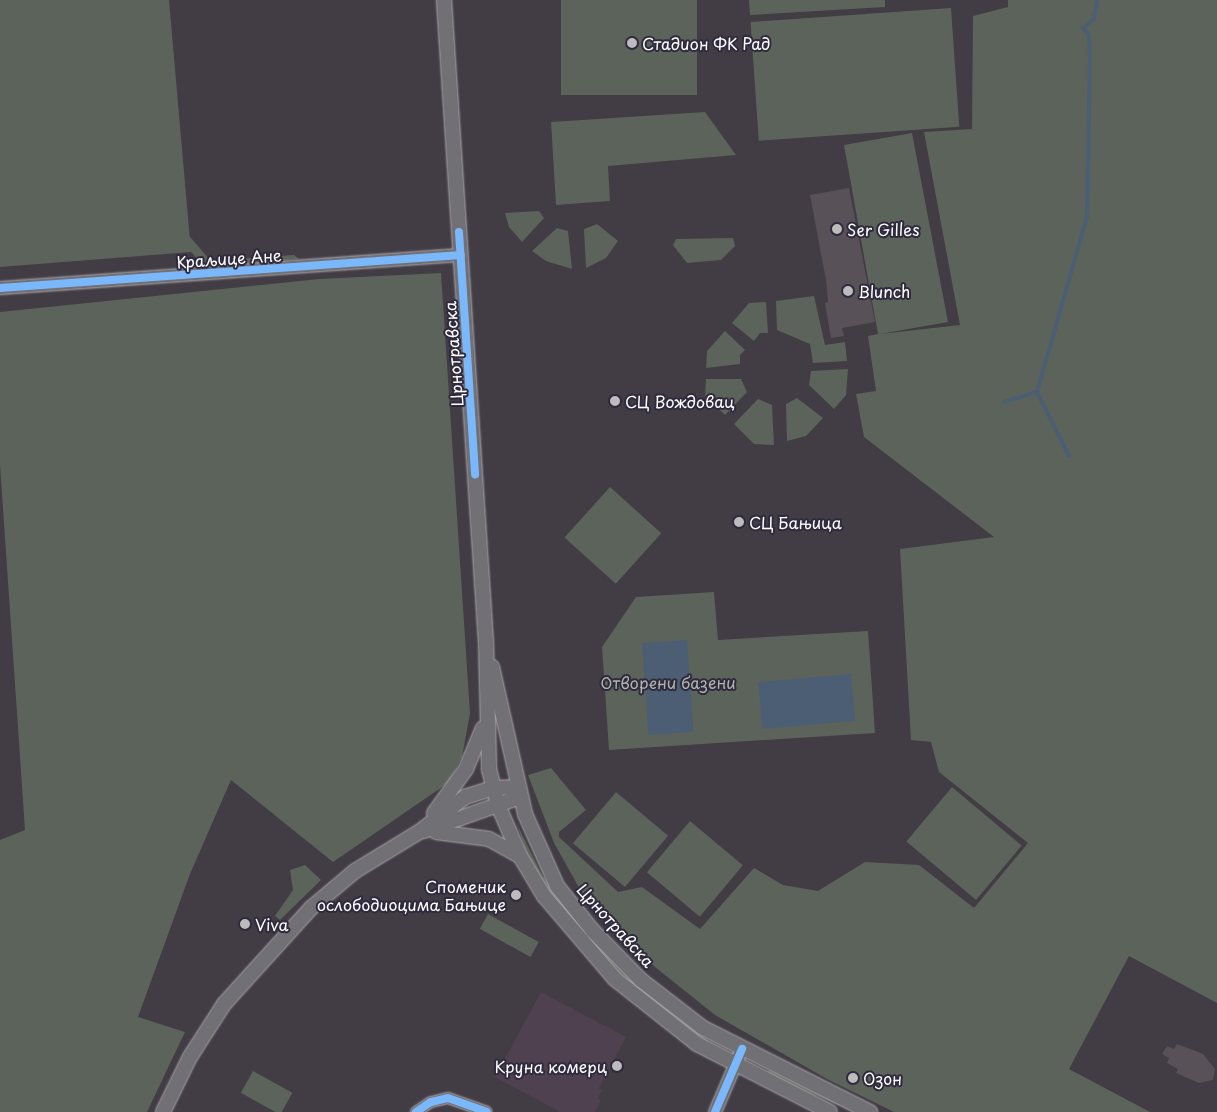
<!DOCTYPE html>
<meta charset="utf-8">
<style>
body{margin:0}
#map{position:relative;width:1217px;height:1112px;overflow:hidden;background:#423c45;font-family:"Playpen Sans",sans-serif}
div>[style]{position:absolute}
.built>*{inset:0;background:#4f414f}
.green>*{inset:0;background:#5b635a;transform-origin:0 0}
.water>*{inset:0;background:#4c5e73;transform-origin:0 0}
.stream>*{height:4px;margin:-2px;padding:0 2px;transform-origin:2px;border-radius:2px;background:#4c5e73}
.building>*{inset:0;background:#585157}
.roads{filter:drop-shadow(0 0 1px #aaa7ab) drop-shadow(0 0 1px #aaa7ab)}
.minor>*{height:10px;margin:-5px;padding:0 5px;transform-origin:5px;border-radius:5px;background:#717074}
.tertiary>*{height:12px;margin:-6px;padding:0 6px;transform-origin:6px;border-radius:6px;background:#717074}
.secondary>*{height:14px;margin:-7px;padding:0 7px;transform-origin:7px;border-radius:7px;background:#717074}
.cycleway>*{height:8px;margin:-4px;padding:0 4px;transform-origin:4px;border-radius:4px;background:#7ab7fb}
.dots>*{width:14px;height:14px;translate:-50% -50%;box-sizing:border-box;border:2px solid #2f2a3d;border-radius:50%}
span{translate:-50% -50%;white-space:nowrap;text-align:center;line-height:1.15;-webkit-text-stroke:4px #2f2a3d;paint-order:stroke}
.poi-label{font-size:16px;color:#fff}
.left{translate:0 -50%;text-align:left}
.right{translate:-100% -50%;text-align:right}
.street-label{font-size:16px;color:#fff}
.park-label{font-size:16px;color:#afb4ae}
</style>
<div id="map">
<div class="built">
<i style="clip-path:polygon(541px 992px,626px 1037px,599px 1088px,602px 1090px,598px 1098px,601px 1100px,595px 1112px,560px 1112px,495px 1077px)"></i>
</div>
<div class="green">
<i style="clip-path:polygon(0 0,169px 0,191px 252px,0 267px)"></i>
<i style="left:561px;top:0;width:136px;height:95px"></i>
<i style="clip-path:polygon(749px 0,885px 0,885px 7px,750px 15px)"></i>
<i style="clip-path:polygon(1008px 0,1217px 0,1217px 1003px,1129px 956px,1069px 1069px,1150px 1112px,894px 1112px,827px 1079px,715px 1015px,655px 967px,606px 918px,582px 893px,554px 843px,528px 775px,551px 768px,586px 810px,559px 832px,559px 837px,618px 892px,642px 887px,700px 929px,754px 868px,783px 885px,818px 891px,865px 862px,919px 865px,974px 908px,1028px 843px,939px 772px,931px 742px,911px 740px,900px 549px,994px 537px,864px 437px,856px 394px,876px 391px,868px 336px,878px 334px,844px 145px,912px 133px,948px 322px,880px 334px,960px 325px,924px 132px,972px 129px,973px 16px,1008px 7px)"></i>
<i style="left:951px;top:8px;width:119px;height:201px;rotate:86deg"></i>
<i style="clip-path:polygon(705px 112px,736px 155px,608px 166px,610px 201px,556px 205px,551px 122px)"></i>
<i style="clip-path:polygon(539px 211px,544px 218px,522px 242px,509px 227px,505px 213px)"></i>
<i style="clip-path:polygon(597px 224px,618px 241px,606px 258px,586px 268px,584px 229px)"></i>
<i style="clip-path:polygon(557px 228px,568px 231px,572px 269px,546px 261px,532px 251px)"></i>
<i style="clip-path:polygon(733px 238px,735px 246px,721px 260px,687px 263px,673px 245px,676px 239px)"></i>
<i style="clip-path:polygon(294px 255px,299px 259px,243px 264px,232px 259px)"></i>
<i style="left:211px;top:261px;width:9px;height:212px;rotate:139deg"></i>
<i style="clip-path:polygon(441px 273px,470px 713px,462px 757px,448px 783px,333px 862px,231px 780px,190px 874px,138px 1017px,185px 1032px,147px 1112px,0 1112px,0 840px,25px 830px,0 465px,0 312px,319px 279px)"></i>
<i style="clip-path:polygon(814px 296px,825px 345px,845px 342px,847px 361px,813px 363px,810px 344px,777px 330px,776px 301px)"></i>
<i style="clip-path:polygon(766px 302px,768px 333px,760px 333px,754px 341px,732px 323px,749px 303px)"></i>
<i style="clip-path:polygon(725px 331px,745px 350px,740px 355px,740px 364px,706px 368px,707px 351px)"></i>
<i style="clip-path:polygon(848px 369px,846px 395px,834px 409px,809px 385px,811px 371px)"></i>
<i style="clip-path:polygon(706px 379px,741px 379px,747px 392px,725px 415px,705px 396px)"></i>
<i style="clip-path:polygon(797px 398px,823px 418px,806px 436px,787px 441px,786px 404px)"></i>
<i style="clip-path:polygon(758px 399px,772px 405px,774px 445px,754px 444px,734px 424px)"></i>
<i style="left:610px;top:487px;width:69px;height:68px;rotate:42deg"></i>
<i style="clip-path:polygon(714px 592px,718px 640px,868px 631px,875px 733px,609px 750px,602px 647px,636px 597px)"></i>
<i style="left:952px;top:787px;width:91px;height:71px;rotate:40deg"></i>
<i style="left:616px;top:792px;width:68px;height:67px;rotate:40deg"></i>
<i style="left:690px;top:821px;width:69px;height:67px;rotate:40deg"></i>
<i style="clip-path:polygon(517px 824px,542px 875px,576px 921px,640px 989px,709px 1041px,708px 1044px,615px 972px,552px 899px,528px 858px)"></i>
<i style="clip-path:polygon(305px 865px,321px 880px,280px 920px,275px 916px,293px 890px,290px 870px)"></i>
<i style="left:488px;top:914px;width:58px;height:17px;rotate:29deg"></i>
<i style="clip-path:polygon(769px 1070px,855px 1112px,788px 1084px,767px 1073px)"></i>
<i style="left:253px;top:1071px;width:45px;height:25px;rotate:29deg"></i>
</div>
<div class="water">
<i style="left:687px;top:640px;width:92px;height:45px;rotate:86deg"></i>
<i style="left:851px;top:674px;width:47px;height:93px;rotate:85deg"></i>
</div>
<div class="stream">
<i style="left:1004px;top:402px;width:34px;rotate:-17deg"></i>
<i style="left:1069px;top:456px;width:72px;rotate:-116.6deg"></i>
<i style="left:1037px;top:392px;width:183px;rotate:-74.1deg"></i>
<i style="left:1087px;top:216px;width:161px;rotate:-88.9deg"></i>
<i style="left:1090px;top:55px;width:20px;rotate:-93deg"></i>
<i style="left:1089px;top:35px;width:9px;rotate:-131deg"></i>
<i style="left:1083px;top:28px;width:14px;rotate:-39deg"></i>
<i style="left:1094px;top:19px;width:19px;rotate:-81deg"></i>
</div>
<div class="building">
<i style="clip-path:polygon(849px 188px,875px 322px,842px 328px,844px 336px,831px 338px,825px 303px,828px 302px,826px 280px,810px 195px)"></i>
<i style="clip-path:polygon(1177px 1044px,1203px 1054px,1215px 1069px,1213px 1080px,1199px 1083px,1176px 1073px,1178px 1069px,1167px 1063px,1169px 1058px,1162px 1054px,1167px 1046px,1174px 1049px)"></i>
</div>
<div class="roads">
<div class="minor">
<i style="left:416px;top:1112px;width:18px;rotate:-34deg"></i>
<i style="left:431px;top:1102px;width:17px;rotate:-13deg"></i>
<i style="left:448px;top:1098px;width:41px;rotate:19.7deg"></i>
</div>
<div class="tertiary">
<i style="left:0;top:288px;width:462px;rotate:-4.1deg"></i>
<i style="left:715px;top:1112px;width:69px;rotate:-66.8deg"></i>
</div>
<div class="secondary">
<i style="left:444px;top:0;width:643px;rotate:86.26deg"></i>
<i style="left:486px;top:642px;width:127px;rotate:88.6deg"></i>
<i style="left:489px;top:769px;width:37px;rotate:76deg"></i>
<i style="left:498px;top:805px;width:56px;rotate:66.7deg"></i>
<i style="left:520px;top:856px;width:47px;rotate:59deg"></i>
<i style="left:544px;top:896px;width:109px;rotate:49.5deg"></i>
<i style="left:615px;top:979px;width:105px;rotate:38.4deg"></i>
<i style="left:697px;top:1044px;width:149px;rotate:27.1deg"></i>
<i style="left:492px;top:667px;width:151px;rotate:77.3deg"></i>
<i style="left:525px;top:814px;width:79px;rotate:66deg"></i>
<i style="left:557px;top:886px;width:58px;rotate:51.3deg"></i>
<i style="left:593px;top:931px;width:69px;rotate:45.6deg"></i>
<i style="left:641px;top:980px;width:78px;rotate:37.7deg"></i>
<i style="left:703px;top:1028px;width:187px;rotate:26.7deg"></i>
<i style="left:434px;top:813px;width:54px;rotate:-54deg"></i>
<i style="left:466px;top:769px;width:44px;rotate:-67.5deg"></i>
<i style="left:424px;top:831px;width:102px;rotate:-19.5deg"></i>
<i style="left:436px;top:832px;width:53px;rotate:7.5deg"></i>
<i style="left:489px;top:839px;width:35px;rotate:29deg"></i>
<i style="left:163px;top:1112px;width:61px;rotate:-63.9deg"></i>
<i style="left:190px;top:1057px;width:63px;rotate:-57.3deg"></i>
<i style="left:224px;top:1004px;width:130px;rotate:-47.8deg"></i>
<i style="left:311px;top:908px;width:57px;rotate:-40.1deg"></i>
<i style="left:355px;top:871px;width:75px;rotate:-31.4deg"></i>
<i style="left:419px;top:832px;width:58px;rotate:-37.3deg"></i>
<i style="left:465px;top:797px;width:29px;rotate:-18deg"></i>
<i style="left:493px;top:788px;width:24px;rotate:-2deg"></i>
</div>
</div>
<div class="cycleway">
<i style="left:459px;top:232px;width:243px;rotate:86.2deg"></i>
<i style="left:0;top:288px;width:462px;rotate:-4.1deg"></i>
<i style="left:416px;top:1112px;width:18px;rotate:-34deg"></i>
<i style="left:431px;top:1102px;width:17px;rotate:-13deg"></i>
<i style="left:448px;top:1098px;width:41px;rotate:19.7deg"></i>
<i style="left:715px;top:1112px;width:69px;rotate:-66.8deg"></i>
</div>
<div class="dots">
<i style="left:632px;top:43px;background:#bdbbbe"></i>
<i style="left:837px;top:229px;background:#bdbbbe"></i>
<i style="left:848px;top:291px;background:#bdbbbe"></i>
<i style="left:615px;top:401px;background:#bdbbbe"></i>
<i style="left:739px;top:522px;background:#bdbbbe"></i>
<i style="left:516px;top:895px;background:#bdbbbe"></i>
<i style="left:245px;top:924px;background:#bdbbbe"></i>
<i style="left:617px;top:1066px;background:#bdbbbe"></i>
<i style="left:853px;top:1078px;background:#bdbbbe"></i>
</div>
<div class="poi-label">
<span class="left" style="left:642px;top:43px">Стадион ФК Рад</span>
<span class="left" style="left:847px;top:229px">Ser Gilles</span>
<span class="left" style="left:858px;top:291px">Blunch</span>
<span class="left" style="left:625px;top:401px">СЦ Вождовац</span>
<span class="left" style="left:749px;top:522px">СЦ Бањица</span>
<span class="right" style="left:506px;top:895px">Споменик<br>ослободиоцима Бањице</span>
<span class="left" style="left:255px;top:924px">Viva</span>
<span class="right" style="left:607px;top:1066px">Круна комерц</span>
<span class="left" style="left:863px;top:1078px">Озон</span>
</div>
<div class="street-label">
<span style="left:229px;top:258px;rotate:-4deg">Краљице Ане</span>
<span style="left:453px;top:354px;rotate:-94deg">Црнотравска</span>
<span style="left:616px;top:925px;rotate:48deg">Црнотравска</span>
</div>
<div class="park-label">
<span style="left:668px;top:682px">Отворени базени</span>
</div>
</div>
